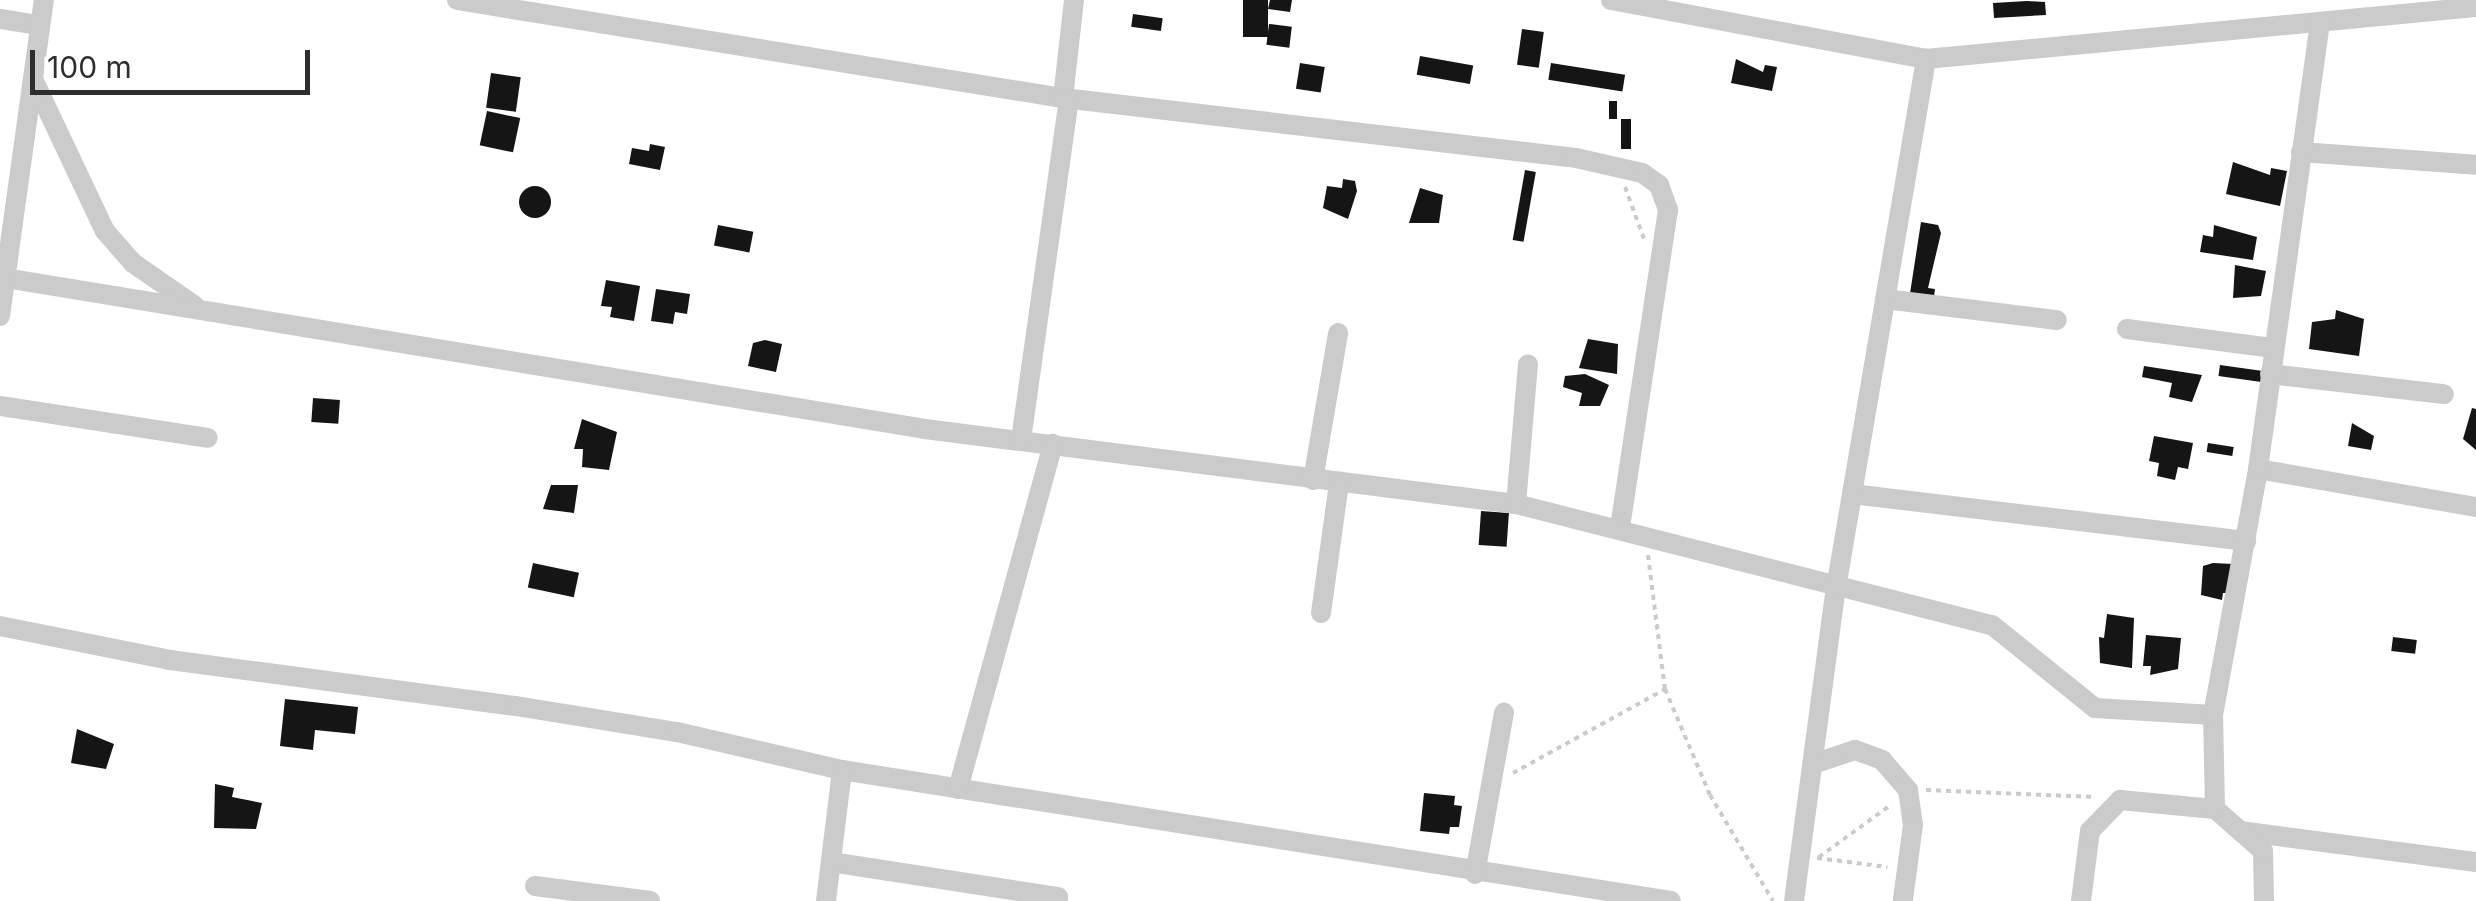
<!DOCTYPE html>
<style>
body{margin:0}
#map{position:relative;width:2476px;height:901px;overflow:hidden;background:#fff;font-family:Inter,sans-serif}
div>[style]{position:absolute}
.building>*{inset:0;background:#151515;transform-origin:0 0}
.round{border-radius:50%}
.path>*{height:4px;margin-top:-2px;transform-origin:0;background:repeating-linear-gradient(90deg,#cbcbcb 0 5px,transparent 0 10px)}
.minor>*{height:20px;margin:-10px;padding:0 10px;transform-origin:10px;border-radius:10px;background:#cbcbcb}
span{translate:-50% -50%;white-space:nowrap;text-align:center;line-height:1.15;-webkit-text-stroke:10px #fff;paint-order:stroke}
.scale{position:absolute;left:30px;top:50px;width:280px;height:45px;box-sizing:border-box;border:5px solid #2e2e2e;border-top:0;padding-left:12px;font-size:30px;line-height:35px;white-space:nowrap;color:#2e2e2e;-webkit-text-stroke:8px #fff;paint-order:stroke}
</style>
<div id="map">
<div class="building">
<i style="left:1243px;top:0;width:25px;height:37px"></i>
<i style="clip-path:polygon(1270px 0,1292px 0,1290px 12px,1268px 9px)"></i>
<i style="clip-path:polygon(2027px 1px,2045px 2px,2046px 15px,1994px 18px,1993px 3px)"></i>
<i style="left:1133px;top:14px;width:30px;height:13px;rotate:8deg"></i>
<i style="left:1269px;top:24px;width:23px;height:21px;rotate:7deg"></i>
<i style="left:1522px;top:29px;width:22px;height:36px;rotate:8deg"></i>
<i style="left:1420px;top:56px;width:54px;height:19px;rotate:10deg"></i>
<i style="clip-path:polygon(1736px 59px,1763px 72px,1765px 65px,1777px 67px,1772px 91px,1731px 83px)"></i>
<i style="left:1300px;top:63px;width:25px;height:26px;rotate:9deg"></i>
<i style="left:1551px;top:63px;width:75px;height:17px;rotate:9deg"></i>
<i style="left:491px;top:73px;width:30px;height:35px;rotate:8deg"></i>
<i style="left:1609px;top:101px;width:8px;height:18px"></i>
<i style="left:487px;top:111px;width:34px;height:35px;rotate:12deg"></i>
<i style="left:1621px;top:119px;width:10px;height:30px"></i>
<i style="clip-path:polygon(650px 144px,665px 147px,660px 170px,629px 164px,632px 148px,649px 151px)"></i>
<i style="clip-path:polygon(2233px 162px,2270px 175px,2271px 168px,2287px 171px,2280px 206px,2226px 194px)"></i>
<i style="left:1525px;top:170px;width:11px;height:71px;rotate:10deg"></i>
<i style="clip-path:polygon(1343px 179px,1355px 181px,1357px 191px,1348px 219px,1323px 208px,1327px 186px,1342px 188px)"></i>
<i class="round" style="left:519px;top:186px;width:32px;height:32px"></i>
<i style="clip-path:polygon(1420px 188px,1443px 195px,1439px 223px,1409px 223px)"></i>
<i style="clip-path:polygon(1921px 222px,1938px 225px,1941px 233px,1928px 288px,1935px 289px,1933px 304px,1909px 300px)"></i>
<i style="left:718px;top:225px;width:36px;height:21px;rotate:11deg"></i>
<i style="clip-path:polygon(2214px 225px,2257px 237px,2253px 260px,2200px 252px,2203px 235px,2213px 237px)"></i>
<i style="clip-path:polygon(2235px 265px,2266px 271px,2261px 296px,2233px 298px)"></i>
<i style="clip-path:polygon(606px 280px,640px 286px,634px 321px,610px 317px,612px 307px,601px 306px)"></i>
<i style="clip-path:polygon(656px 289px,690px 294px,687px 314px,675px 312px,673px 324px,651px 321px)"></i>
<i style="clip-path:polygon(2336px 310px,2364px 319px,2359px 356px,2309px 349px,2312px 322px,2335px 319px)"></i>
<i style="clip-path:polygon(1588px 339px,1618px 344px,1617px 374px,1579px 368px)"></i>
<i style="clip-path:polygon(765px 340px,782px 344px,776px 372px,748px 366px,753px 343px)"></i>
<i style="left:2220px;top:365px;width:45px;height:11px;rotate:8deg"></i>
<i style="clip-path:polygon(2144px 366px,2202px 375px,2192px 402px,2169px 397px,2172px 383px,2142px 377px)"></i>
<i style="clip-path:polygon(1585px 374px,1609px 385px,1600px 406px,1579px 406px,1582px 393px,1563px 387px,1565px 376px)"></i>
<i style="left:313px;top:398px;width:27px;height:24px;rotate:4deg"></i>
<i style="clip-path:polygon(2472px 408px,2476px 409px,2476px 450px,2463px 439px)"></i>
<i style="clip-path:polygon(582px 419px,617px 432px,609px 470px,582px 467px,583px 449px,574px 449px)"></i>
<i style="clip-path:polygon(2352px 423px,2374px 436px,2371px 450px,2348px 446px)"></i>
<i style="clip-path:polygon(2154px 436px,2193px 443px,2188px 469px,2178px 467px,2175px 480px,2157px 476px,2159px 463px,2149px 461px)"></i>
<i style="left:2208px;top:443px;width:26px;height:9px;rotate:9deg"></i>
<i style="clip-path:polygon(551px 485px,578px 485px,574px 513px,543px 509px)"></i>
<i style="left:1481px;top:511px;width:28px;height:34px;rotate:4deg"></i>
<i style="left:533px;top:563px;width:47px;height:25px;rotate:12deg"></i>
<i style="clip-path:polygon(2213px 563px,2233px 564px,2231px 593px,2223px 593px,2222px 600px,2201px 595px,2203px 566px)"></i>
<i style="clip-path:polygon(2107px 614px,2134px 618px,2132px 668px,2100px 663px,2099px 637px,2104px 638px)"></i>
<i style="clip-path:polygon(2146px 635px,2181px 638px,2178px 669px,2150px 675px,2151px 666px,2143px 666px)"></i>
<i style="left:2393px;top:637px;width:24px;height:14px;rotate:7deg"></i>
<i style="clip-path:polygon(285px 699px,358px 707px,355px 734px,315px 730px,313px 750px,280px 746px)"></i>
<i style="clip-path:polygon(77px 729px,114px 744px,106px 769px,71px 763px)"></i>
<i style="clip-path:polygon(215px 784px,234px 788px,232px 797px,262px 803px,256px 829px,214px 828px)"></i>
<i style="clip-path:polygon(1424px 793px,1455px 796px,1454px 805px,1462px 806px,1459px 827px,1450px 827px,1449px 834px,1420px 831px)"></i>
</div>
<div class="path">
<i style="left:1625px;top:187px;width:55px;rotate:69.9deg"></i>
<i style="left:1648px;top:555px;width:135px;rotate:82.8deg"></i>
<i style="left:1665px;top:689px;width:115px;rotate:67deg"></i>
<i style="left:1710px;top:795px;width:123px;rotate:59.3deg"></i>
<i style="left:1513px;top:773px;width:174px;rotate:-28.9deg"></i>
<i style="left:1926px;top:790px;width:170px;rotate:2.4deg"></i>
<i style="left:1819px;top:857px;width:90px;rotate:-36deg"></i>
<i style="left:1817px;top:858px;width:71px;rotate:7.3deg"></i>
</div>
<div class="minor">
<i style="left:457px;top:0;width:614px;rotate:9.19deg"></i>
<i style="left:1063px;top:98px;width:516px;rotate:6.67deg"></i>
<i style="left:1576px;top:158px;width:68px;rotate:12.8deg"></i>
<i style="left:1642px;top:173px;width:21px;rotate:35deg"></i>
<i style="left:1659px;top:185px;width:27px;rotate:70deg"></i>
<i style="left:1668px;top:210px;width:323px;rotate:98.6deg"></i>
<i style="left:1611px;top:0;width:320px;rotate:10.6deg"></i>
<i style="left:1926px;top:59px;width:552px;rotate:-5.4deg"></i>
<i style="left:0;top:19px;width:39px;rotate:9deg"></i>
<i style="left:33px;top:79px;width:168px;rotate:64.7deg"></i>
<i style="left:105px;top:231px;width:43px;rotate:48.8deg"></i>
<i style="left:133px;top:263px;width:75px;rotate:34.7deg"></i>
<i style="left:1063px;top:98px;width:99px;rotate:-83.6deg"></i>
<i style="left:2301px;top:152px;width:175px;rotate:4.2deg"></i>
<i style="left:5px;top:278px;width:932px;rotate:9.32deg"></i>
<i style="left:925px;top:429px;width:596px;rotate:7.23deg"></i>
<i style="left:1516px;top:504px;width:491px;rotate:14.3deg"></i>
<i style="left:1992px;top:625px;width:132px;rotate:38.9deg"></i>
<i style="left:2095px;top:708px;width:118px;rotate:3.4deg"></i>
<i style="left:1885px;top:299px;width:173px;rotate:7deg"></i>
<i style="left:0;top:316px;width:319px;rotate:-82.1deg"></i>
<i style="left:2127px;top:329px;width:148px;rotate:7.4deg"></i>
<i style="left:2270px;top:374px;width:175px;rotate:6.6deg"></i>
<i style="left:0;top:406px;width:210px;rotate:8.7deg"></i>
<i style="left:1021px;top:440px;width:345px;rotate:-82deg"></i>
<i style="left:2258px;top:469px;width:221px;rotate:9.9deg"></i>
<i style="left:1313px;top:480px;width:149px;rotate:-80.3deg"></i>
<i style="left:1852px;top:494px;width:397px;rotate:6.8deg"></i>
<i style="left:1516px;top:504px;width:140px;rotate:-85.1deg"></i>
<i style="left:1321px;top:613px;width:131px;rotate:-82.1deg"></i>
<i style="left:0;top:626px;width:173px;rotate:11.3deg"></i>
<i style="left:170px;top:660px;width:349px;rotate:7.6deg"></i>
<i style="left:516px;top:706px;width:163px;rotate:9.2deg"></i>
<i style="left:677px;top:732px;width:169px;rotate:13deg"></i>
<i style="left:842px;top:770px;width:839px;rotate:8.98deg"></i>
<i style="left:1813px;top:764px;width:44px;rotate:-18.4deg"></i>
<i style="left:1855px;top:750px;width:29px;rotate:20deg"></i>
<i style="left:1882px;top:760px;width:40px;rotate:49deg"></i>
<i style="left:1908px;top:790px;width:35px;rotate:82deg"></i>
<i style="left:1913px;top:825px;width:75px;rotate:97.7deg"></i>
<i style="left:958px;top:789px;width:358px;rotate:-74.6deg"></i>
<i style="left:2240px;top:831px;width:238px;rotate:7.5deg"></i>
<i style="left:831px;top:862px;width:230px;rotate:8.8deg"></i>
<i style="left:1475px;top:874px;width:164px;rotate:-79.8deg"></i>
<i style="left:535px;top:886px;width:116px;rotate:7.4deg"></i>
<i style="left:826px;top:901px;width:132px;rotate:-83deg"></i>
<i style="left:1794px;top:901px;width:316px;rotate:-82.4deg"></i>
<i style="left:1836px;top:588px;width:537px;rotate:-80.34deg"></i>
<i style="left:2081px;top:901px;width:71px;rotate:-82.7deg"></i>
<i style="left:2090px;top:831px;width:43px;rotate:-45.9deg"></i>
<i style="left:2120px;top:800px;width:95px;rotate:5.4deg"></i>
<i style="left:2264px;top:901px;width:50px;rotate:-91.1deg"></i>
<i style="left:2263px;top:851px;width:64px;rotate:-138.8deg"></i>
<i style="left:2215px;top:809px;width:94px;rotate:-91.2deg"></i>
<i style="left:2213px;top:715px;width:250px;rotate:-79.6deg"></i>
<i style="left:2258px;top:469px;width:451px;rotate:-82.1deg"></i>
</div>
<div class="scale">100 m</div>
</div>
